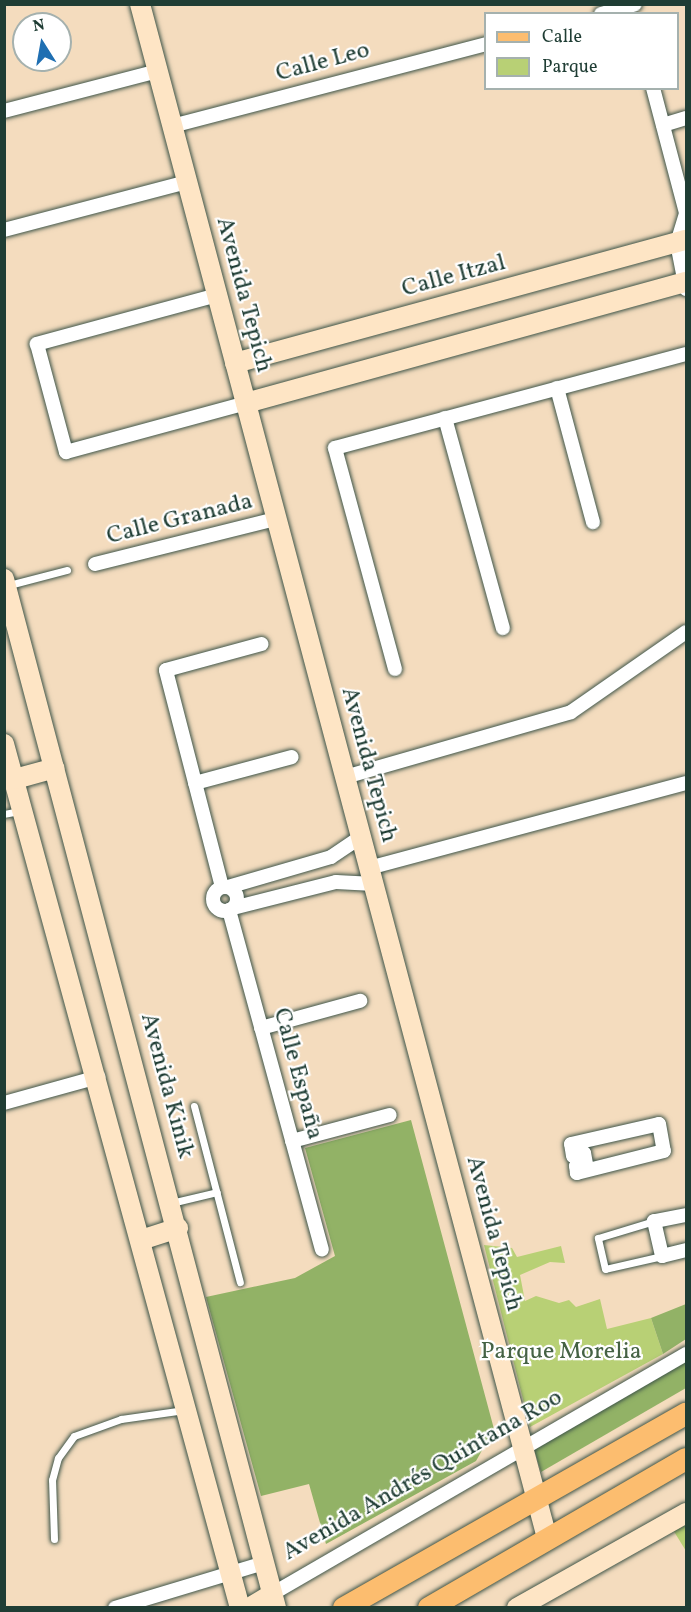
<!DOCTYPE html>
<meta charset="utf-8">
<style>
body{margin:0}
#map{position:relative;width:691px;height:1612px;overflow:hidden;background:#f4dcbe;font-family:Vollkorn,serif}
div>[style]{position:absolute}
.green>*{inset:0;background:#b8d075}
.forest>*{inset:0;background:#92b266}
.roads{filter:drop-shadow(0 0 2px #3f5549) drop-shadow(0 0 2px #3f5549)}
.lane>*{height:7px;margin:-3.5px;padding:0 3.5px;transform-origin:3.5px;border-radius:3.5px;background:#fff}
.street>*{height:14px;margin:-7px;padding:0 7px;transform-origin:7px;border-radius:7px;background:#fff}
.street>.ring{margin:-7px;padding:0;box-sizing:content-box;background:none;border:14px solid #fff;border-radius:50%}
.secondary>*{height:20px;margin:-10px;padding:0 10px;transform-origin:10px;border-radius:10px;background:#fee5c5}
.primary>*{height:22px;margin:-11px;padding:0 11px;transform-origin:11px;border-radius:11px;background:#fcbd6f}
span{translate:-50% -50%;white-space:nowrap;text-align:center;line-height:1.15;-webkit-text-stroke:4.5px #fff;paint-order:stroke}
.street-label{font-size:24px;color:#1f3d34}
.park-label{font-size:24px;color:#456244}
.frame{position:absolute;inset:0;border:6px solid #1f3d34;pointer-events:none}
.legend{position:absolute;left:484px;top:12px;width:195px;height:78px;box-sizing:border-box;background:#fff;border:2px solid #a5b1ae;margin:0;padding:8px 10px;list-style:none;font-size:18px;color:#1f3d34}
.legend li{display:flex;align-items:center;gap:12px;height:30px}
.legend b{width:30px;border:2px solid #a5b1ae}
.north{position:absolute;left:12px;top:12px;width:60px;height:60px;box-sizing:border-box;background:#fff;border:2px solid #a5b1ae;border-radius:50%;rotate:349deg;font-size:16px;font-weight:700;line-height:24px;text-align:center;color:#1f3d34}
.north::after{content:'';display:block;margin:auto;width:21px;height:27px;background:#1f6fb2;clip-path:polygon(50% 0,100% 100%,50% 72%,0 100%)}
</style>
<div id="map">
<div class="green">
<i style="clip-path:polygon(484px 1245px,512px 1248px,517px 1257px,561px 1246px,565px 1263px,550px 1262px,520px 1275px,525px 1301px,536px 1296px,559px 1303px,569px 1300px,576px 1307px,600px 1299px,607px 1329px,651px 1318px,663px 1354px,530px 1427px)"></i>
<i style="clip-path:polygon(686px 1516px,686px 1551px,670px 1525px)"></i>
</div>
<div class="forest">
<i style="clip-path:polygon(411px 1120px,494px 1429px,476px 1461px,326px 1544px,309px 1484px,261px 1496px,206px 1297px,295px 1278px,335px 1256px,305px 1148px)"></i>
<i style="clip-path:polygon(686px 1304px,686px 1339px,663px 1354px,651px 1318px)"></i>
<i style="clip-path:polygon(686px 1359px,686px 1388px,541px 1472px,534px 1449px)"></i>
</div>
<div class="roads">
<div class="lane">
<i style="left:9px;top:585px;width:60px;rotate:-14.5deg"></i>
<i style="left:4px;top:814px;width:16px;rotate:-11deg"></i>
<i style="left:194px;top:1106px;width:182px;rotate:75.4deg"></i>
<i style="left:171px;top:1203px;width:47px;rotate:-13.4deg"></i>
<i style="left:654px;top:1221px;width:36px;rotate:77deg"></i>
<i style="left:662px;top:1256px;width:58px;rotate:167.2deg"></i>
<i style="left:605px;top:1269px;width:32px;rotate:-103deg"></i>
<i style="left:598px;top:1238px;width:59px;rotate:-16.9deg"></i>
<i style="left:54px;top:1539px;width:59px;rotate:-91.9deg"></i>
<i style="left:52px;top:1480px;width:23px;rotate:-75deg"></i>
<i style="left:58px;top:1458px;width:27px;rotate:-54deg"></i>
<i style="left:74px;top:1436px;width:50px;rotate:-19.9deg"></i>
<i style="left:121px;top:1419px;width:64px;rotate:-8.1deg"></i>
</div>
<div class="street">
<i style="left:601px;top:14px;width:35px;rotate:-16deg"></i>
<i style="left:653px;top:88px;width:129px;rotate:75.2deg"></i>
<i style="left:4px;top:111px;width:159px;rotate:-14.6deg"></i>
<i style="left:663px;top:125px;width:24px;rotate:-17deg"></i>
<i style="left:172px;top:126px;width:325px;rotate:-14.6deg"></i>
<i style="left:4px;top:230px;width:189px;rotate:-14.7deg"></i>
<i style="left:686px;top:289px;width:47px;rotate:-101.1deg"></i>
<i style="left:677px;top:243px;width:31px;rotate:-73deg"></i>
<i style="left:217px;top:295px;width:187px;rotate:164.8deg"></i>
<i style="left:37px;top:344px;width:112px;rotate:75deg"></i>
<i style="left:66px;top:452px;width:187px;rotate:-15.2deg"></i>
<i style="left:557px;top:388px;width:139px;rotate:75deg"></i>
<i style="left:445px;top:418px;width:218px;rotate:74.6deg"></i>
<i style="left:95px;top:564px;width:187px;rotate:-14deg"></i>
<i style="left:395px;top:669px;width:229px;rotate:-105.2deg"></i>
<i style="left:335px;top:448px;width:363px;rotate:-15deg"></i>
<i style="left:345px;top:777px;width:235px;rotate:-16deg"></i>
<i style="left:571px;top:712px;width:140px;rotate:-34.8deg"></i>
<i style="left:195px;top:783px;width:100px;rotate:-15deg"></i>
<i style="left:369px;top:868px;width:328px;rotate:-15deg"></i>
<i class="ring" style="left:213px;top:887px;width:10px;height:10px"></i>
<i style="left:222px;top:887px;width:224px;rotate:-104.5deg"></i>
<i style="left:166px;top:670px;width:99px;rotate:-15.2deg"></i>
<i style="left:228px;top:887px;width:107px;rotate:-16.2deg"></i>
<i style="left:331px;top:857px;width:36px;rotate:-34deg"></i>
<i style="left:233px;top:908px;width:106px;rotate:-14.2deg"></i>
<i style="left:336px;top:882px;width:38px;rotate:3deg"></i>
<i style="left:229px;top:910px;width:352px;rotate:74.7deg"></i>
<i style="left:261px;top:1028px;width:103px;rotate:-15.3deg"></i>
<i style="left:4px;top:1103px;width:98px;rotate:-15.5deg"></i>
<i style="left:659px;top:1124px;width:27px;rotate:80deg"></i>
<i style="left:664px;top:1151px;width:90px;rotate:165.8deg"></i>
<i style="left:577px;top:1173px;width:7px;rotate:-98deg"></i>
<i style="left:576px;top:1166px;width:10px;rotate:-11deg"></i>
<i style="left:586px;top:1164px;width:11px;rotate:-100deg"></i>
<i style="left:584px;top:1153px;width:11px;rotate:165deg"></i>
<i style="left:573px;top:1156px;width:12px;rotate:-99deg"></i>
<i style="left:571px;top:1144px;width:90px;rotate:-12.8deg"></i>
<i style="left:292px;top:1141px;width:101px;rotate:-14.9deg"></i>
<i style="left:686px;top:1215px;width:33px;rotate:169deg"></i>
<i style="left:654px;top:1221px;width:36px;rotate:77deg"></i>
<i style="left:662px;top:1256px;width:25px;rotate:-14deg"></i>
<i style="left:272px;top:1594px;width:479px;rotate:-30.1deg"></i>
<i style="left:115px;top:1608px;width:156px;rotate:-16.8deg"></i>
</div>
<div class="secondary">
<i style="left:140px;top:4px;width:1587px;rotate:75.14deg"></i>
<i style="left:235px;top:363px;width:467px;rotate:-15.3deg"></i>
<i style="left:246px;top:403px;width:456px;rotate:-15.4deg"></i>
<i style="left:4px;top:579px;width:1064px;rotate:75.19deg"></i>
<i style="left:4px;top:744px;width:896px;rotate:74.72deg"></i>
<i style="left:15px;top:779px;width:41px;rotate:-15.4deg"></i>
<i style="left:141px;top:1240px;width:39px;rotate:-18deg"></i>
<i style="left:249px;top:1608px;width:27px;rotate:-31deg"></i>
<i style="left:517px;top:1608px;width:194px;rotate:-29.3deg"></i>
</div>
<div class="primary">
<i style="left:344px;top:1608px;width:393px;rotate:-29.6deg"></i>
<i style="left:429px;top:1608px;width:297px;rotate:-30.1deg"></i>
</div>
</div>
<div class="street-label">
<span style="left:323px;top:63px;rotate:-15deg">Calle Leo</span>
<span style="left:454px;top:277px;rotate:-15deg">Calle Itzal</span>
<span style="left:243px;top:295px;rotate:75deg">Avenida Tepich</span>
<span style="left:180px;top:520px;rotate:-14deg">Calle Granada</span>
<span style="left:368px;top:765px;rotate:75deg">Avenida Tepich</span>
<span style="left:297px;top:1074px;rotate:75deg">Calle España</span>
<span style="left:166px;top:1086px;rotate:75deg">Avenida Kinik</span>
<span style="left:493px;top:1234px;rotate:75deg">Avenida Tepich</span>
<span style="left:423px;top:1476px;rotate:-30deg">Avenida Andrés Quintana Roo</span>
</div>
<div class="park-label">
<span style="left:561px;top:1353px">Parque Morelia</span>
</div>
<div class="frame"></div>
<ul class="legend">
<li><b style="height:8px;background:#fcbd6f"></b>Calle</li>
<li><b style="height:16px;background:#b8d075"></b>Parque</li>
</ul>
<div class="north">N</div>
</div>
